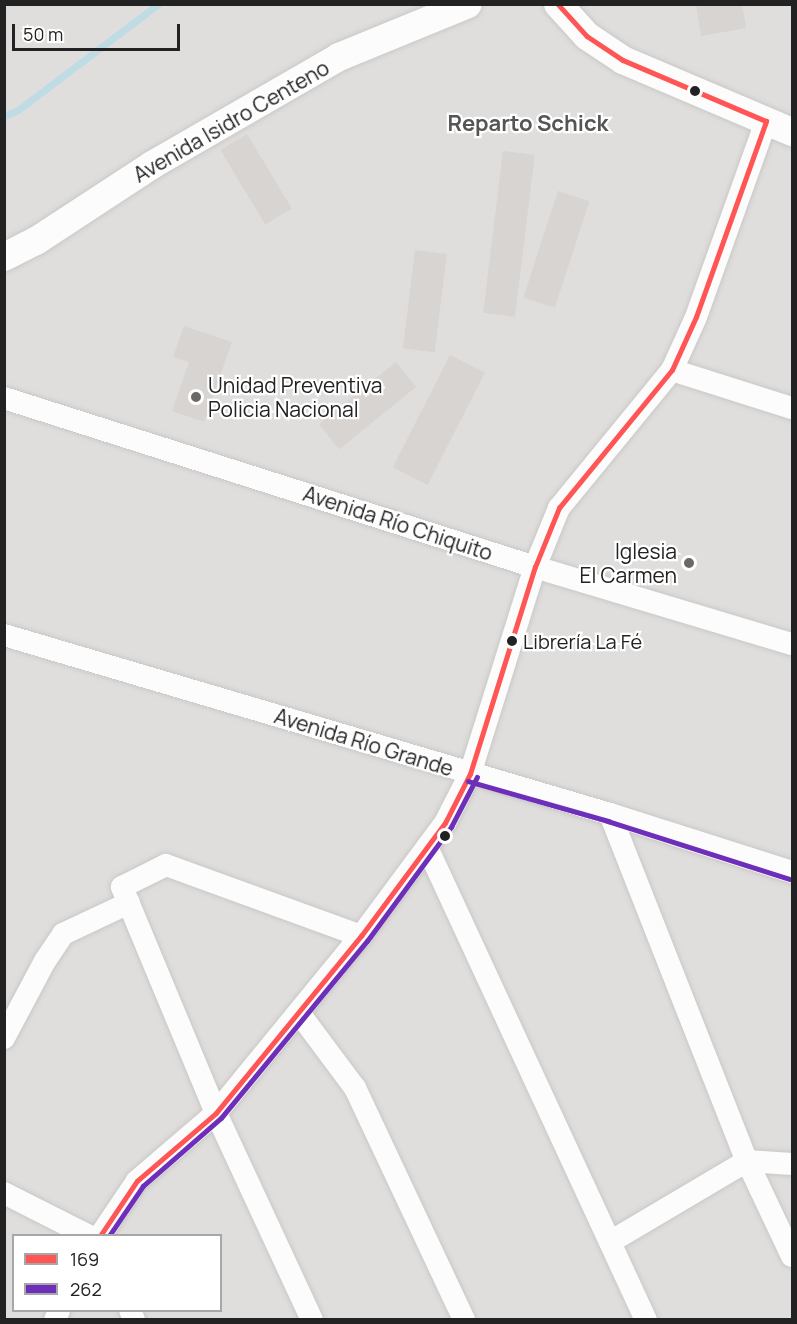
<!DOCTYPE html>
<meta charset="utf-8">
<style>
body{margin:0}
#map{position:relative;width:797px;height:1324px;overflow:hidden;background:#f0eeeb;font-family:Manrope,sans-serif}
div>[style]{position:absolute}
.residential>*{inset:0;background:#dfdedc}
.stream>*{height:7px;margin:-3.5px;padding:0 3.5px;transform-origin:3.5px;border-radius:3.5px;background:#bfdbe3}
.building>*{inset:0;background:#d7d4d2;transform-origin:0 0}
.roads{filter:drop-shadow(0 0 2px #c9c8c7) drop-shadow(0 0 2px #c9c8c7)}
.minor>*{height:22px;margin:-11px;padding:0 11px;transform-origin:11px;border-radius:11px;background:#fdfcfc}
.tertiary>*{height:28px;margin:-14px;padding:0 14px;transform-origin:14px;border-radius:14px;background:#fdfcfc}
.bus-1>*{height:4.5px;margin:-2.25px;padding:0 2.25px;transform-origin:2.25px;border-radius:2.25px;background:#f55}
.bus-2>*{height:4.5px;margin:-2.25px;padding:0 2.25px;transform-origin:2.25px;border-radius:2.25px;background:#6d2fba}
.dots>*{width:16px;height:16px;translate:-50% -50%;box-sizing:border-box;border:3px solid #fff;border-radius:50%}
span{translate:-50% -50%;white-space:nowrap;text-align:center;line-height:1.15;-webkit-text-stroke:4.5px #fff;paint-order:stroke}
.bus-label{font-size:20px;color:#222}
.left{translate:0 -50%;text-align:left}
.street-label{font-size:21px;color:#222}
.poi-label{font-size:21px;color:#222}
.right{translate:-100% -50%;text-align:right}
.neighbourhood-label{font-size:22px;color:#555;font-weight:700}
.frame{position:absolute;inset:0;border:6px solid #222;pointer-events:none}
.legend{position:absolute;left:12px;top:1234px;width:210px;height:78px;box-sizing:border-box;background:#fff;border:2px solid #a7a7a7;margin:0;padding:8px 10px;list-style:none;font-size:18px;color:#222}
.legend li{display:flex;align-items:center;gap:12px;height:30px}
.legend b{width:30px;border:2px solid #a7a7a7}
.scale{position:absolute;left:12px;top:24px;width:168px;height:27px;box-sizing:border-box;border:3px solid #222;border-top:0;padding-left:8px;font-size:18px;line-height:21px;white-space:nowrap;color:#222;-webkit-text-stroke:4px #fff;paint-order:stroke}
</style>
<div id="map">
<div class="residential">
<i style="clip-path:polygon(evenodd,5px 5px,792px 5px,792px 1319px,5px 1320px,5px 5px,14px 1236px,220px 1236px,220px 1310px,14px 1310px,14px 1236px)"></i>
</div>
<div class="stream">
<i style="left:4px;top:116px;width:15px;rotate:-23deg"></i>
<i style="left:18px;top:110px;width:176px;rotate:-37.1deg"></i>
</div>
<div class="building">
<i style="clip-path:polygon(696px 4px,742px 4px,746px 28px,701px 36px)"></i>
<i style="left:247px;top:134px;width:87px;height:31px;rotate:59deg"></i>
<i style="left:503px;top:151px;width:32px;height:163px;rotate:7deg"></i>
<i style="left:558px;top:191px;width:33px;height:112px;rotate:18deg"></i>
<i style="left:415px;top:250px;width:32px;height:99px;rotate:7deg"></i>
<i style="clip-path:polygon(184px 326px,232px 342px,204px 422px,172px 411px,189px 362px,173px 357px)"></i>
<i style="left:450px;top:355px;width:39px;height:126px;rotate:27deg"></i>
<i style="left:396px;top:362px;width:32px;height:99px;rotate:51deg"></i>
</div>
<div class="roads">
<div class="minor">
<i style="left:672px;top:370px;width:126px;rotate:17.6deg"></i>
<i style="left:4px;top:398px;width:557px;rotate:17.65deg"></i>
<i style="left:535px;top:567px;width:268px;rotate:16.7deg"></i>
<i style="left:4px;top:635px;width:632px;rotate:16.46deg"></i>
<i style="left:610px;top:814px;width:191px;rotate:17.7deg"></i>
<i style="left:610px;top:814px;width:373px;rotate:68.5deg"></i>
<i style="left:747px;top:1161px;width:105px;rotate:64.7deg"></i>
<i style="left:427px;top:847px;width:521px;rotate:65.16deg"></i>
<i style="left:299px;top:1013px;width:94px;rotate:53.3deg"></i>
<i style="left:355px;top:1088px;width:256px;rotate:64.8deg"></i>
<i style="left:4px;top:1038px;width:87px;rotate:-62deg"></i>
<i style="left:45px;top:961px;width:32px;rotate:-56deg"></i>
<i style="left:63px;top:934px;width:73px;rotate:-25.2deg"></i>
<i style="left:4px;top:1193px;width:95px;rotate:26.8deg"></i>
<i style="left:100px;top:1236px;width:66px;rotate:-56.1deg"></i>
<i style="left:137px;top:1181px;width:104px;rotate:-40.7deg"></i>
<i style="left:216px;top:1113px;width:229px;rotate:-50.7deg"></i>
<i style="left:361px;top:936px;width:141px;rotate:-53.4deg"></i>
<i style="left:445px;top:823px;width:55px;rotate:-63deg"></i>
<i style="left:470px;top:774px;width:217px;rotate:-72.6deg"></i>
<i style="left:535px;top:567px;width:64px;rotate:-67.9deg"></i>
<i style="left:559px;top:508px;width:178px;rotate:-50.7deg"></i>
<i style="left:672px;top:370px;width:58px;rotate:-65.6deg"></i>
<i style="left:696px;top:317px;width:208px;rotate:-70.3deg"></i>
<i style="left:610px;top:1242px;width:159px;rotate:-30.6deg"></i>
<i style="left:747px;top:1161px;width:45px;rotate:3.8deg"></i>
<i style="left:130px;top:1310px;width:11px;rotate:68deg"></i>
<i style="left:55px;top:1320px;width:11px;rotate:-68deg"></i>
<i style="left:312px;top:1320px;width:228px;rotate:-114.9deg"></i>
<i style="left:216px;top:1113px;width:245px;rotate:-112.6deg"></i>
<i style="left:122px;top:887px;width:49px;rotate:-26.6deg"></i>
<i style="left:166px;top:865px;width:208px;rotate:20deg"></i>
</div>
<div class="tertiary">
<i style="left:558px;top:4px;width:43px;rotate:47.8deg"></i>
<i style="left:587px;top:36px;width:43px;rotate:33.7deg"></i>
<i style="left:623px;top:60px;width:184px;rotate:23.1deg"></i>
<i style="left:4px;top:257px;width:36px;rotate:-27deg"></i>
<i style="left:36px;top:241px;width:139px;rotate:-33.2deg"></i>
<i style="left:152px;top:165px;width:216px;rotate:-30deg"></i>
<i style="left:339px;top:57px;width:139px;rotate:-22.3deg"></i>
</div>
</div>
<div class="bus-1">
<i style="left:558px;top:4px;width:43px;rotate:47.8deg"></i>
<i style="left:587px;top:36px;width:43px;rotate:33.7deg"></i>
<i style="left:623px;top:60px;width:155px;rotate:23.1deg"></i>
<i style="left:100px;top:1236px;width:66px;rotate:-56.1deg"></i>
<i style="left:137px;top:1181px;width:104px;rotate:-40.7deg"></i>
<i style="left:216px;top:1113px;width:229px;rotate:-50.7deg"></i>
<i style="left:361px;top:936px;width:141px;rotate:-53.4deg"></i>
<i style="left:445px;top:823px;width:55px;rotate:-63deg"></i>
<i style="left:470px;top:774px;width:217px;rotate:-72.6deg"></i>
<i style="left:535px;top:567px;width:64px;rotate:-67.9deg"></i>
<i style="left:559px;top:508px;width:178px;rotate:-50.7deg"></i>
<i style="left:672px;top:370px;width:58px;rotate:-65.6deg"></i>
<i style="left:696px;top:317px;width:208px;rotate:-70.3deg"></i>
</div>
<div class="bus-2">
<i style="left:468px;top:781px;width:146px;rotate:15.9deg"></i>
<i style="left:608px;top:821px;width:191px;rotate:17.7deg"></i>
<i style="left:109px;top:1236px;width:60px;rotate:-55.8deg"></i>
<i style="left:143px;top:1186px;width:103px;rotate:-41.1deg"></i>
<i style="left:221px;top:1118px;width:229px;rotate:-50.5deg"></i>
<i style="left:367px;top:941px;width:142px;rotate:-53.6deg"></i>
<i style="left:451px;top:827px;width:56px;rotate:-62.5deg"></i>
</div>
<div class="dots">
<i style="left:695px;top:91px;background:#222"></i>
<i style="left:196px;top:397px;background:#6a6968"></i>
<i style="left:689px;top:563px;background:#6a6968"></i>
<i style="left:512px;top:641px;background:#222"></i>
<i style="left:445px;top:836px;background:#222"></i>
</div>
<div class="bus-label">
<span class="left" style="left:523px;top:641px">Librería La Fé</span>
</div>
<div class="street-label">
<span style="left:231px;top:121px;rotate:-30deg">Avenida Isidro Centeno</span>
<span style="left:398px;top:523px;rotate:18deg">Avenida Río Chiquito</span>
<span style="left:364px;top:742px;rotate:17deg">Avenida Río Grande</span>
</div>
<div class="poi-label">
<span class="left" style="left:208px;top:397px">Unidad Preventiva<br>Policia Nacional</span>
<span class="right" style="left:677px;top:563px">Iglesia<br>El Carmen</span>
</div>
<div class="neighbourhood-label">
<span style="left:528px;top:124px">Reparto Schick</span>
</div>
<div class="frame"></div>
<ul class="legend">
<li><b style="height:8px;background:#f55"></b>169</li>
<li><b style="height:8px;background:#6d2fba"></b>262</li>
</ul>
<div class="scale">50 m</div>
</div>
